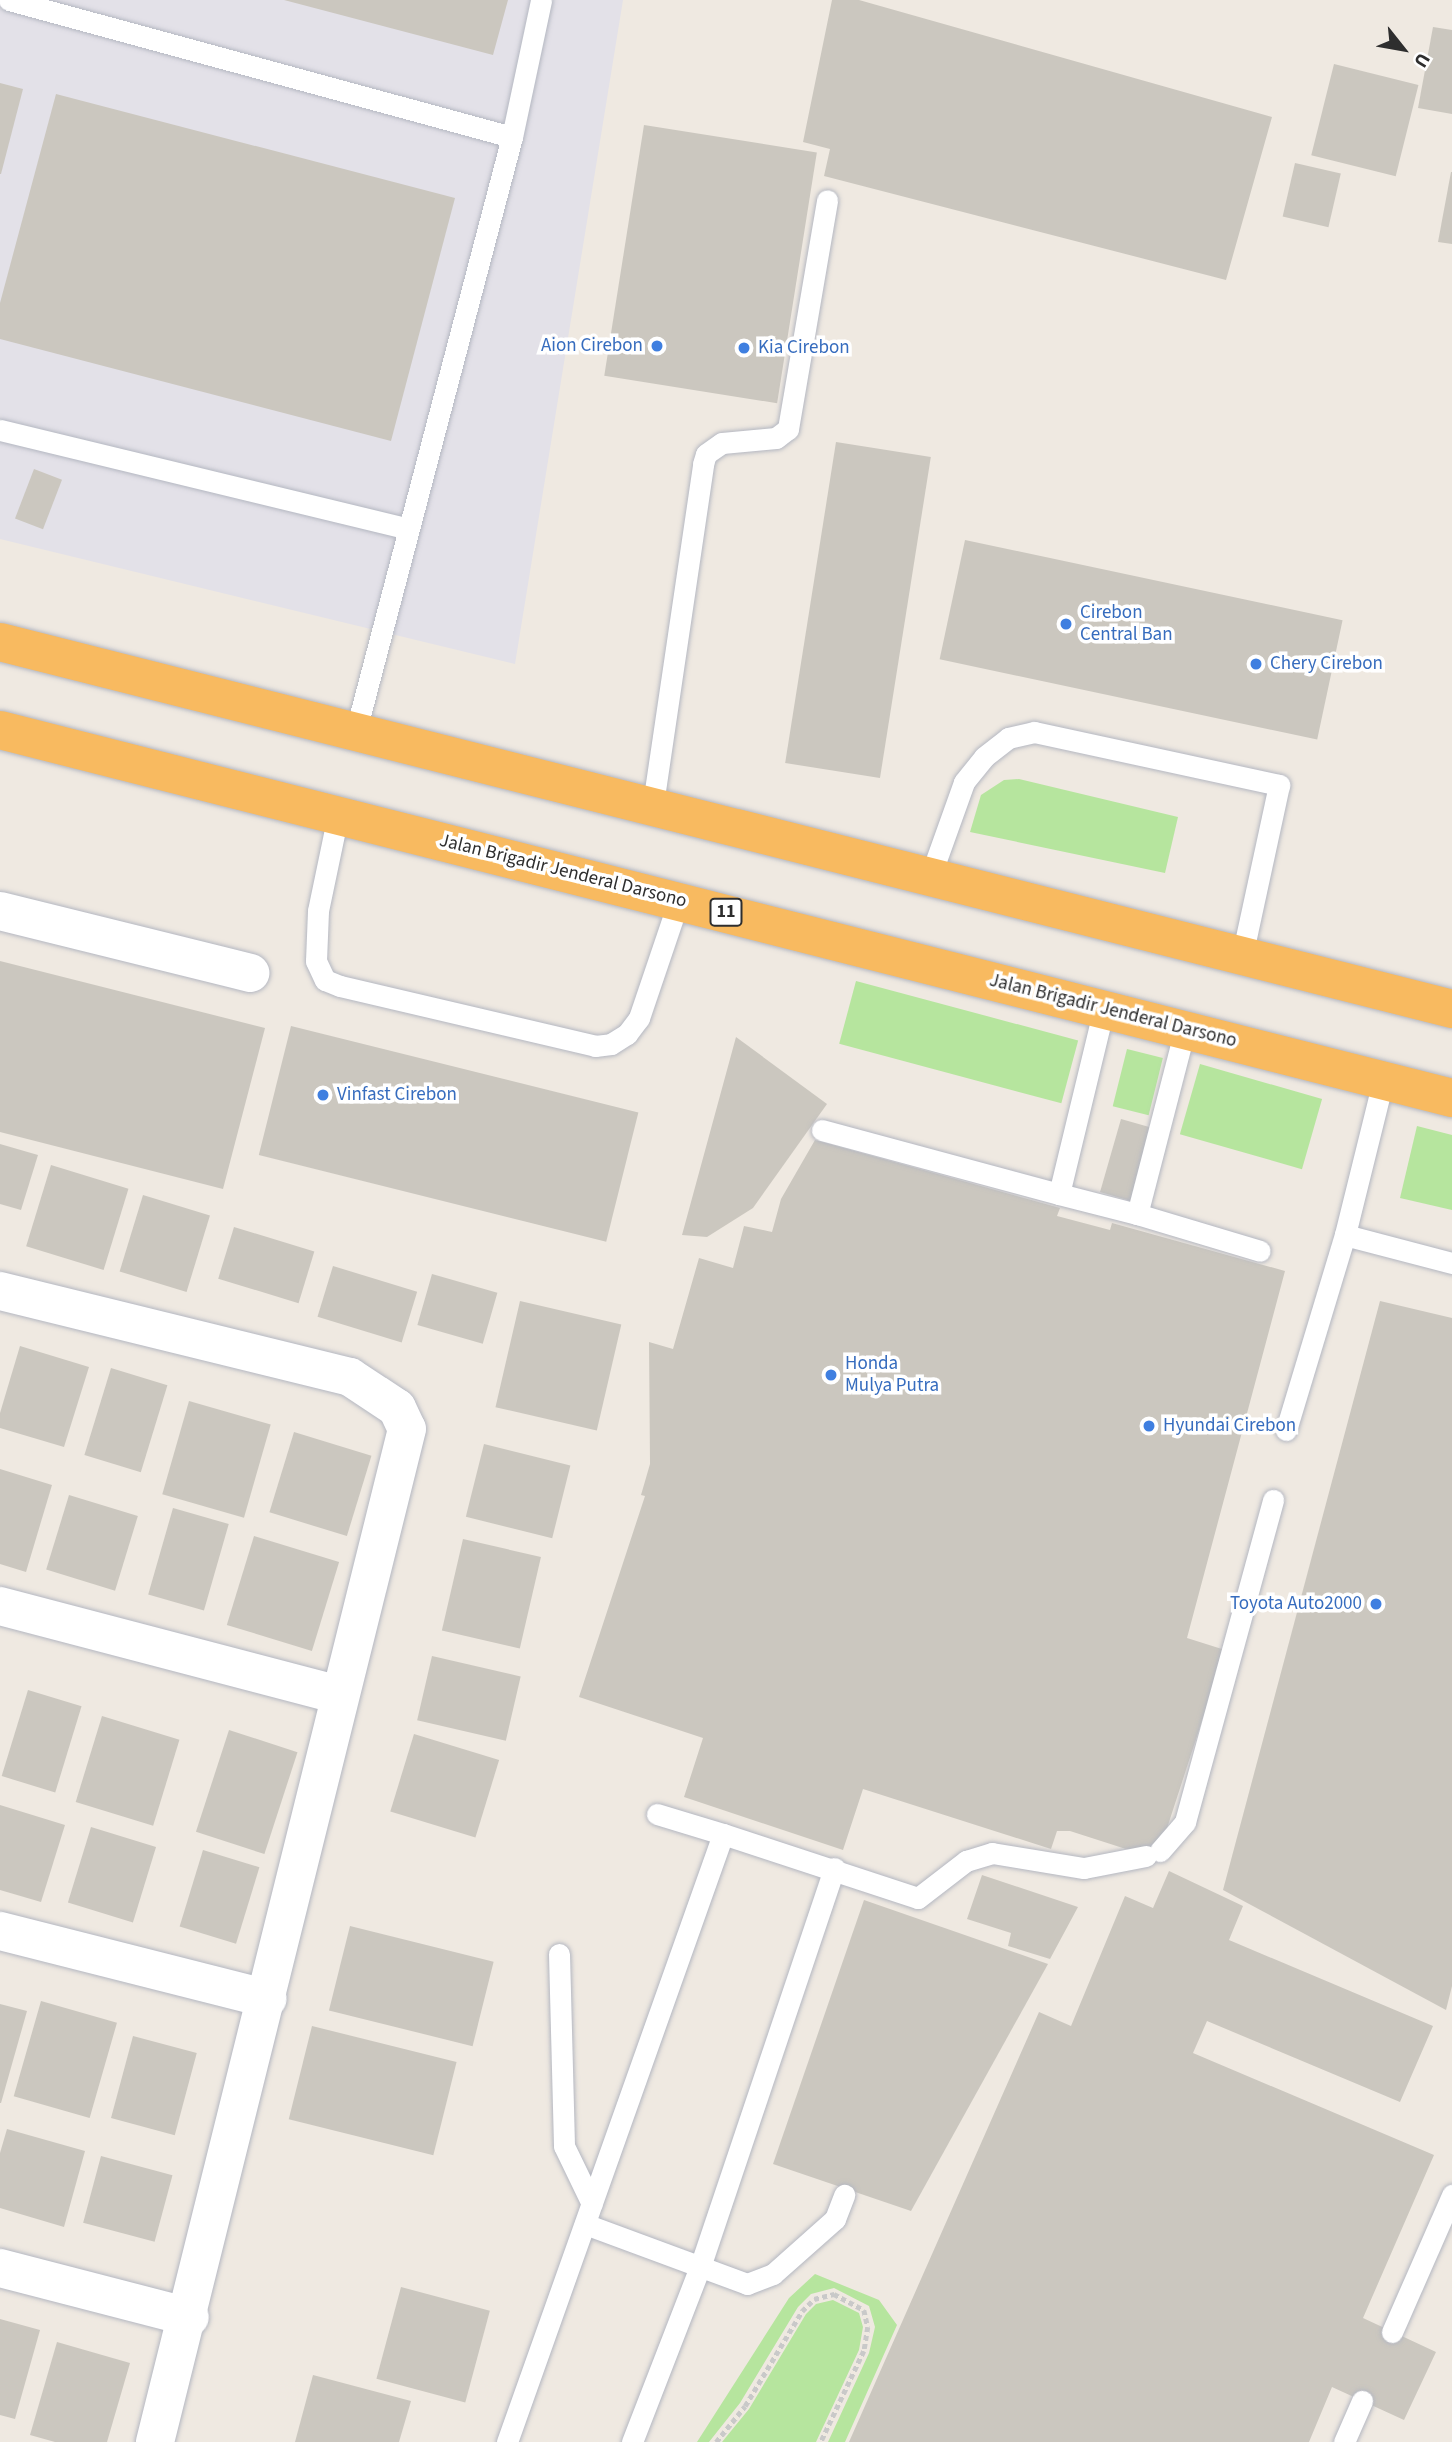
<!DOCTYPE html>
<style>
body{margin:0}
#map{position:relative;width:1452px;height:2442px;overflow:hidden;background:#efe9e1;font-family:"Source Sans 3",sans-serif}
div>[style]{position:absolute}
.industrial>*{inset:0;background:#e3e1e8}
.green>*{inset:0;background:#b6e59e;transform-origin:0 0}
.building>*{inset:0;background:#cbc7bf;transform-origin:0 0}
.path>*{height:4.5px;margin-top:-2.25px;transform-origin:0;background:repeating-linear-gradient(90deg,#c9c9c9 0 5px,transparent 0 8.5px)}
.roads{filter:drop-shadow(0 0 2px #b4b7c1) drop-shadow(0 0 2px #b4b7c1)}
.service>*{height:21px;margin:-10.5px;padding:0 10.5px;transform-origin:10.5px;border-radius:10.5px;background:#fff}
.minor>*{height:38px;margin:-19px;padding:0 19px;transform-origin:19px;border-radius:19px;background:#fff}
.trunk>*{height:38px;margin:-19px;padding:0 19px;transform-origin:19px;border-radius:19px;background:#f8ba60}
.dots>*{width:19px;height:19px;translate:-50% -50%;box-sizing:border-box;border:4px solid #fff;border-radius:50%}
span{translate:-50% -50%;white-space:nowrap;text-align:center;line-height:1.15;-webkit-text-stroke:7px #fff;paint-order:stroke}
.shield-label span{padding:2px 5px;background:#fff;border:2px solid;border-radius:5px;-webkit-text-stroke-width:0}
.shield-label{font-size:18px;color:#2e2e2e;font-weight:700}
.shop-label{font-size:19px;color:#366cbe}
.right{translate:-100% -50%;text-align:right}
.left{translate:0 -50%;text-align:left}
.street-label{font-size:19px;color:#2e2e2e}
.north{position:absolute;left:1368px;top:14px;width:70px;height:70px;-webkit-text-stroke:5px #fff;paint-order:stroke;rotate:121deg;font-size:19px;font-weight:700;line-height:28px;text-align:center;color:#2e2e2e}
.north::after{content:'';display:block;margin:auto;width:24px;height:32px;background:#2e2e2e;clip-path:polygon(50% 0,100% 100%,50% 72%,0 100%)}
</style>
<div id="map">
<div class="industrial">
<i style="clip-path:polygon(0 0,623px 0,515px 664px,0 539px)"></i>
</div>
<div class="green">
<i style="clip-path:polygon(1019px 779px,1178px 817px,1165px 873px,970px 832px,981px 795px,1004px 780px)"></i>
<i style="left:856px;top:981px;width:230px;height:65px;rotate:15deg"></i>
<i style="left:1127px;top:1049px;width:37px;height:59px;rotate:14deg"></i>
<i style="left:1200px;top:1064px;width:127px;height:73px;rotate:16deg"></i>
<i style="clip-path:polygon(1417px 1126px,1452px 1135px,1452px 1210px,1400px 1198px)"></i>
<i style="clip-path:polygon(815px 2274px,879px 2300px,897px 2325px,845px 2442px,828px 2442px,869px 2353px,875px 2327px,869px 2306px,834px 2288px,811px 2294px,798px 2307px,740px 2403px,709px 2442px,697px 2442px,789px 2298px)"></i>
<i style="clip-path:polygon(833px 2300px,859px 2313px,863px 2327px,859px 2350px,816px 2442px,722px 2442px,749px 2409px,806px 2314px,816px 2304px)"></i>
</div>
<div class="building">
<i style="clip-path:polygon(284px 0,508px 0,493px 55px)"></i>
<i style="clip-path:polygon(832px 0,859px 0,1272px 117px,1226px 280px,824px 176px,830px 149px,803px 142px)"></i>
<i style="clip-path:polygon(1433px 27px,1452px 30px,1452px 114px,1418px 108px)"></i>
<i style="left:1334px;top:64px;width:87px;height:94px;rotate:14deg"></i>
<i style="clip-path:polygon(0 83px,23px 89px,1px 174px,0 174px)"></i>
<i style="clip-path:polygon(56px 94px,455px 198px,391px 441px,0 339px,0 303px)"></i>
<i style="left:644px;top:125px;width:175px;height:254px;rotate:9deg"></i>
<i style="left:1295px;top:163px;width:47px;height:55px;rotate:13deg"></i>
<i style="clip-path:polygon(1451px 172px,1452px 172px,1452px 244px,1438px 242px)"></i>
<i style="left:836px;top:442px;width:96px;height:325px;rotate:9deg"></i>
<i style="left:34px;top:469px;width:30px;height:53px;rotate:21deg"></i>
<i style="left:965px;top:540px;width:386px;height:122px;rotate:12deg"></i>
<i style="clip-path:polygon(0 961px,265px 1028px,223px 1189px,0 1132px)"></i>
<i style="left:291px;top:1026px;width:358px;height:133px;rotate:14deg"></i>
<i style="clip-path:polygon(736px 1037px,827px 1104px,753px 1208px,707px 1237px,682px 1235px)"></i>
<i style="left:1121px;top:1119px;width:33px;height:76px;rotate:16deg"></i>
<i style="clip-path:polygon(815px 1140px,1060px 1208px,1057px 1216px,1110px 1230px,1112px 1223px,1285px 1271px,1187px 1638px,1225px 1650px,1157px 1859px,1070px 1831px,1057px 1831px,1051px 1849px,863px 1789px,843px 1850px,684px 1797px,703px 1738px,579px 1697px,645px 1496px,641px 1495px,650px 1464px,649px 1342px,673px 1349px,699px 1258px,733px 1268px,744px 1226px,772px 1232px,781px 1199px)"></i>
<i style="clip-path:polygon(0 1144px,38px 1155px,21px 1210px,0 1204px)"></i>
<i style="left:51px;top:1165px;width:81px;height:85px;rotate:17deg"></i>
<i style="left:143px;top:1195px;width:70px;height:80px;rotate:17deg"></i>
<i style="left:234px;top:1227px;width:84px;height:54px;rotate:17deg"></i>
<i style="left:333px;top:1266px;width:88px;height:53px;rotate:17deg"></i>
<i style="left:432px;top:1274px;width:68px;height:53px;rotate:16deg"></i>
<i style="left:520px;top:1301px;width:104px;height:109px;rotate:13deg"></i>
<i style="clip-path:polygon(1380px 1301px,1452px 1318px,1452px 1986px,1446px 2010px,1223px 1890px)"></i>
<i style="clip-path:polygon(20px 1346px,89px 1367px,64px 1447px,0 1428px,0 1413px)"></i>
<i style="left:111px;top:1368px;width:59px;height:91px;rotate:17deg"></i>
<i style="left:189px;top:1401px;width:85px;height:97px;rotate:16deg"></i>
<i style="left:294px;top:1432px;width:81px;height:84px;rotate:17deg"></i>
<i style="left:484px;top:1444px;width:89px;height:75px;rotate:14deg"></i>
<i style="clip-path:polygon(0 1469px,52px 1485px,26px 1572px,0 1564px)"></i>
<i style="left:69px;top:1495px;width:72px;height:78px;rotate:17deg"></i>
<i style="left:173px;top:1508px;width:58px;height:90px;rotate:16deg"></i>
<i style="left:254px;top:1536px;width:89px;height:93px;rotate:17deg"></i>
<i style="left:463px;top:1539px;width:80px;height:94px;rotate:13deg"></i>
<i style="left:432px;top:1656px;width:91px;height:66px;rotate:13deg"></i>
<i style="left:28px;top:1690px;width:56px;height:90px;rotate:17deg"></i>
<i style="left:102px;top:1716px;width:81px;height:90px;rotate:17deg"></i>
<i style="left:229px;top:1730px;width:72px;height:107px;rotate:18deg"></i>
<i style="left:414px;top:1734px;width:89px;height:81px;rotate:17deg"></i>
<i style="clip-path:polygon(0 1805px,65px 1825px,41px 1902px,0 1890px)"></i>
<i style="left:91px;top:1827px;width:68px;height:79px;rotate:17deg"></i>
<i style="left:203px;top:1850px;width:59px;height:80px;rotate:17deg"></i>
<i style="clip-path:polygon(1169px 1871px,1243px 1906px,1229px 1940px,1433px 2026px,1400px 2102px,1207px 2021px,1193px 2053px,1434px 2155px,1363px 2318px,1436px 2352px,1404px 2420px,1332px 2387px,1309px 2442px,849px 2442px,1039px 2012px,1071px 2026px,1125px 1896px,1153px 1908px)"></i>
<i style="clip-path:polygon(982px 1875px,1078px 1907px,1050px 1959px,1008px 1946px,1011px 1933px,967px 1919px)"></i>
<i style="clip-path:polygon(864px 1900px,1048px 1964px,911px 2211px,773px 2164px)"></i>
<i style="left:350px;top:1926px;width:148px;height:87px;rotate:14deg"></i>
<i style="left:41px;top:2001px;width:79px;height:99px;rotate:16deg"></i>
<i style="clip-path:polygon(0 2004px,27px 2011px,1px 2103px,0 2103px)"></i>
<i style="left:312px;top:2026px;width:149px;height:96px;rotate:14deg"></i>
<i style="left:133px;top:2036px;width:66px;height:85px;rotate:15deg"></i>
<i style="clip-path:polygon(7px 2129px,85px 2151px,64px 2227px,0 2208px,0 2153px)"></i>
<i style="left:101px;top:2156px;width:74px;height:69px;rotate:15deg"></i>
<i style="left:401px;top:2287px;width:92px;height:95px;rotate:15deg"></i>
<i style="clip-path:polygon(0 2319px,40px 2330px,15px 2419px,0 2415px)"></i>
<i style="clip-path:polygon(57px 2342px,130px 2363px,107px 2442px,55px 2442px,30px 2435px)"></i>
<i style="clip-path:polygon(313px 2375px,411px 2401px,399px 2442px,295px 2442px)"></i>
</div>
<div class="path">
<i style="left:716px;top:2442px;width:46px;rotate:-51.1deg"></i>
<i style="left:745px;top:2406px;width:111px;rotate:-59deg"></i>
<i style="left:802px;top:2311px;width:17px;rotate:-45deg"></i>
<i style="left:814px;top:2299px;width:21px;rotate:-14deg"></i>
<i style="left:834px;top:2294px;width:34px;rotate:28deg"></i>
<i style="left:864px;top:2310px;width:17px;rotate:77deg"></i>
<i style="left:868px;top:2327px;width:24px;rotate:99deg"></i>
<i style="left:864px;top:2351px;width:101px;rotate:115.3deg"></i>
</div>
<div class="roads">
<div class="service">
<i style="left:9px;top:0;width:521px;rotate:15.24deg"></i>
<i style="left:0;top:430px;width:418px;rotate:13.6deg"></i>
<i style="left:355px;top:734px;width:617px;rotate:-75.27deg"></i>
<i style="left:512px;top:137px;width:140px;rotate:-78deg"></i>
<i style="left:653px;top:804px;width:344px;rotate:-81.6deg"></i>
<i style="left:703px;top:464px;width:10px;rotate:-73deg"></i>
<i style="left:706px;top:454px;width:19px;rotate:-35deg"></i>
<i style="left:722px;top:443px;width:54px;rotate:-5.3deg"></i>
<i style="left:776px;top:438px;width:15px;rotate:-37deg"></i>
<i style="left:788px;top:429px;width:232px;rotate:-80.3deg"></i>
<i style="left:338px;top:815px;width:98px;rotate:101.8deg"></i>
<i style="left:318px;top:911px;width:50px;rotate:92.3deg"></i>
<i style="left:316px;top:961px;width:21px;rotate:65deg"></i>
<i style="left:325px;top:980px;width:16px;rotate:22deg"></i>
<i style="left:340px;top:986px;width:262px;rotate:13.2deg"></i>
<i style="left:595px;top:1046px;width:16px;rotate:-7deg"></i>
<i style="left:611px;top:1044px;width:19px;rotate:-32deg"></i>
<i style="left:627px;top:1034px;width:20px;rotate:-53deg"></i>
<i style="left:639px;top:1018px;width:125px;rotate:-71.3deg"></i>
<i style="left:929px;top:880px;width:104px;rotate:-70.3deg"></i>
<i style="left:964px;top:782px;width:32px;rotate:-51deg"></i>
<i style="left:984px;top:757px;width:31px;rotate:-38deg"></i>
<i style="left:1008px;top:738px;width:27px;rotate:-13deg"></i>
<i style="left:1034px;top:732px;width:251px;rotate:12.2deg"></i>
<i style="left:1279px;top:785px;width:175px;rotate:102.2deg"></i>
<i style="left:1185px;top:1029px;width:191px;rotate:104.5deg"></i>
<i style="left:1137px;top:1214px;width:128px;rotate:16.7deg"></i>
<i style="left:1383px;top:1081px;width:159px;rotate:103.9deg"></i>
<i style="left:1345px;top:1235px;width:111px;rotate:14.7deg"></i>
<i style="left:822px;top:1130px;width:245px;rotate:15.1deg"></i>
<i style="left:1059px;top:1194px;width:191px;rotate:-76.4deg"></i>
<i style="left:1059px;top:1194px;width:81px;rotate:14.4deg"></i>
<i style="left:1286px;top:1430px;width:204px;rotate:-73.2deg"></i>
<i style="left:657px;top:1814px;width:69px;rotate:16.9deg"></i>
<i style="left:1160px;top:1851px;width:38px;rotate:-49deg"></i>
<i style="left:1185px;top:1822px;width:334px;rotate:-74.7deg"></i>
<i style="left:559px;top:1954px;width:192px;rotate:88.5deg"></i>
<i style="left:564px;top:2146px;width:64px;rotate:64.2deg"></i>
<i style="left:585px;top:2224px;width:173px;rotate:20.3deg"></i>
<i style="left:747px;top:2284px;width:28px;rotate:-21deg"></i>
<i style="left:773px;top:2274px;width:83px;rotate:-41.6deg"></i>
<i style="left:835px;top:2219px;width:26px;rotate:-69deg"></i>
<i style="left:1392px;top:2332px;width:150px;rotate:-66.3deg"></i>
<i style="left:507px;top:2442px;width:645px;rotate:-70.44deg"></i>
<i style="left:723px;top:1834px;width:205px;rotate:18.2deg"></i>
<i style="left:918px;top:1898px;width:61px;rotate:-37.6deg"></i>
<i style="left:966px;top:1861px;width:27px;rotate:-17deg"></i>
<i style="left:992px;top:1853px;width:93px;rotate:9.3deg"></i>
<i style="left:1084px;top:1868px;width:63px;rotate:-11deg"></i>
<i style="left:632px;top:2442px;width:188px;rotate:-68.8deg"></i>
<i style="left:700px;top:2267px;width:421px;rotate:-71.4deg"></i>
<i style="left:1344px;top:2442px;width:45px;rotate:-66.3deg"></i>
</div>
<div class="minor">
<i style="left:0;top:911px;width:258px;rotate:13.9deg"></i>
<i style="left:0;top:1291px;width:360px;rotate:13.8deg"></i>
<i style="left:350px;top:1377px;width:56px;rotate:33.4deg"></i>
<i style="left:397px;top:1408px;width:23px;rotate:65deg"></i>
<i style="left:407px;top:1429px;width:1044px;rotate:103.97deg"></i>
<i style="left:0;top:1606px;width:350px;rotate:14.7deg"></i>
<i style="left:0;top:1931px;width:276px;rotate:14.2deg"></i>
<i style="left:0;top:2268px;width:196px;rotate:14.5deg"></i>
</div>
<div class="trunk">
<i style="left:0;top:642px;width:1498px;rotate:14.18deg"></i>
<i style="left:0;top:730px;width:1498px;rotate:14.22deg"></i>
</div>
</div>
<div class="dots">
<i style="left:657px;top:346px;background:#3f7fe0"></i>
<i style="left:744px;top:348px;background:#3f7fe0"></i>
<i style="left:1066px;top:624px;background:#3f7fe0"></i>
<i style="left:1256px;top:664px;background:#3f7fe0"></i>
<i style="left:323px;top:1095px;background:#3f7fe0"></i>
<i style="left:831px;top:1375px;background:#3f7fe0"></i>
<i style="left:1149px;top:1426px;background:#3f7fe0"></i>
<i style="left:1376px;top:1604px;background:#3f7fe0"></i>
</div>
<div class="shield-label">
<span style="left:726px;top:912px">11</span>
</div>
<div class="shop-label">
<span class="right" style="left:643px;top:346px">Aion Cirebon</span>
<span class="left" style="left:758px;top:348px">Kia Cirebon</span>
<span class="left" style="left:1080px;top:624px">Cirebon<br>Central Ban</span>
<span class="left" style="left:1270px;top:664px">Chery Cirebon</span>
<span class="left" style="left:337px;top:1095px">Vinfast Cirebon</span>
<span class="left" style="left:845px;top:1375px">Honda<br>Mulya Putra</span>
<span class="left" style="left:1163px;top:1426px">Hyundai Cirebon</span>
<span class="right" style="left:1362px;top:1604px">Toyota Auto2000</span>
</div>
<div class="street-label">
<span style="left:563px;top:871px;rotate:14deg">Jalan Brigadir Jenderal Darsono</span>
<span style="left:1113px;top:1011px;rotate:14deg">Jalan Brigadir Jenderal Darsono</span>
</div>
<div class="north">U</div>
</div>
